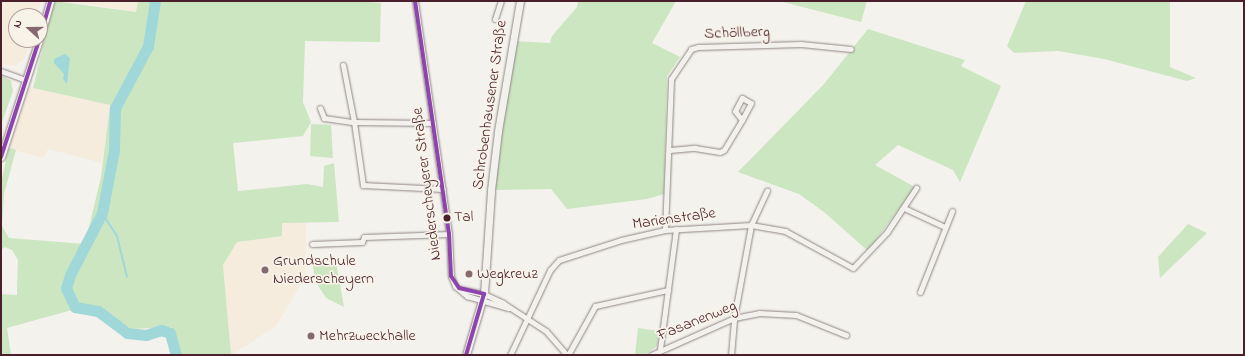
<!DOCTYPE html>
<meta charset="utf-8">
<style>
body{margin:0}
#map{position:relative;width:1245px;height:356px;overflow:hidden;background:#f4f2ec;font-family:"Indie Flower",sans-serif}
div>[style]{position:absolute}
.built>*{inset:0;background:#f5ecde}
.green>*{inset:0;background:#cce6c1}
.water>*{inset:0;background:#a0d8da}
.stream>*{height:2px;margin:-1px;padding:0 1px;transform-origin:1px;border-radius:1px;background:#a0d8da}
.river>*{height:11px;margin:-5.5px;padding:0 5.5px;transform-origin:5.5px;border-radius:5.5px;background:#a0d8da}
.roads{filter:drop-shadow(0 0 1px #8f8685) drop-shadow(0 0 1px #8f8685)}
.street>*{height:5px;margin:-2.5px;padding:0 2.5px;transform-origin:2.5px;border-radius:2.5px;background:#f2f1ed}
.secondary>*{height:7px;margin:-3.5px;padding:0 3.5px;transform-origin:3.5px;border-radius:3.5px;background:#f2f1ed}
.bus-1>*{height:4px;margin:-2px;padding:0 2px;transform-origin:2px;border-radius:2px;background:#8e44ad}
.dots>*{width:11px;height:11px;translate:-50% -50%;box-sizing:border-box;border:2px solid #f7f3e8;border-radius:50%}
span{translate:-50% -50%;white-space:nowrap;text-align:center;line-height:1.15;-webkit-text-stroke:3.5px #f7f3e8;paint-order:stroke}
.bus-label{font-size:15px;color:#4a1f2b}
.left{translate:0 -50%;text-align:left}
.street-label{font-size:16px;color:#4a1f2b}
.poi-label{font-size:16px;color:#4a1f2b}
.frame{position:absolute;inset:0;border:2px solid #4a1f2b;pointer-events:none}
.north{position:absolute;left:8px;top:8px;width:40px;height:40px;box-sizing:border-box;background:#f7f3e8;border:1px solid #b29e9c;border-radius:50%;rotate:291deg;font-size:11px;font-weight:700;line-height:16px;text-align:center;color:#4a1f2b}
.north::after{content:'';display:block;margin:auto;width:14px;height:18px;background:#86696f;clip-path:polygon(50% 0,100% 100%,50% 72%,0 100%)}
</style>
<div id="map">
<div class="built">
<i style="clip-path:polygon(1px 1px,41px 1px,37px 16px,16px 16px,16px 40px,31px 40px,24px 59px,15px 66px,1px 64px)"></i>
<i style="clip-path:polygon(65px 1px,138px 1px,137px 12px)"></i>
<i style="clip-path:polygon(29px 87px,110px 105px,102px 163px,48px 149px,43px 158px,7px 148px)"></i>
<i style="clip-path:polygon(316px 187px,306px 224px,306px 276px,276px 326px,231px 355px,223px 265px,248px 192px)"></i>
</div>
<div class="green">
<i style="clip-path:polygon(54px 1px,136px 12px,138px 1px,358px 1px,381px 3px,380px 42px,305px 41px,303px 102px,311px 122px,303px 136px,233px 143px,238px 191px,307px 184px,323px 187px,324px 166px,334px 163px,339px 222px,282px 223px,282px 236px,237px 242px,223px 265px,231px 355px,177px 355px,176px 341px,171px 327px,132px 329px,110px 318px,103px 308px,90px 305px,7px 328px,11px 355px,1px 355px,1px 294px,17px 295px,17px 287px,18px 260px,12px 250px,5px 247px,1px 250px,1px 259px,1px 182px,9px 148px,16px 150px,4px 194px,2px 226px,9px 238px,85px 244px,101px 177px,110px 105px,33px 88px)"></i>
<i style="clip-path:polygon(578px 1px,676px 1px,652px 43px,680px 57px,667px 76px,664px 194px,647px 199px,567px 209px,551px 189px,491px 190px,512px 41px,550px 43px,552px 36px,577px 7px)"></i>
<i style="clip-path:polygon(779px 1px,867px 1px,861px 22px)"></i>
<i style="clip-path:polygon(1026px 1px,1170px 1px,1170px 67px,1196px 78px,1187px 81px,1104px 59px,1058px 51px,1014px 53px,1007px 46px)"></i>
<i style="clip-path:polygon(868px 29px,965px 60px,961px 66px,1001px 86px,960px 182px,953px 170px,898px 145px,875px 165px,915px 187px,868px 251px,824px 212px,799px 194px,738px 172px,824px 84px)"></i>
<i style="clip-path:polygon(1px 75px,11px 81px,13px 91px,1px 125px)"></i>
<i style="clip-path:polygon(311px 124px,331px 125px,333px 158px,310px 156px)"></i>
<i style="clip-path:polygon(1188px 224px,1207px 233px,1160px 278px,1158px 257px)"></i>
<i style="clip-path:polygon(336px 264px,337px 267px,344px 307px,326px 298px,315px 281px,313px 266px)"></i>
<i style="clip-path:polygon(638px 328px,659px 331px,657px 346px,645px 355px,635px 355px)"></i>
</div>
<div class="water">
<i style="clip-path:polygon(65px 54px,70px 58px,67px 84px,63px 79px,64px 74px,54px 63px,54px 59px)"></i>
</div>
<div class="stream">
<i style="left:102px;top:213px;width:27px;rotate:57deg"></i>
<i style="left:117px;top:236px;width:42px;rotate:76.3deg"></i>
</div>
<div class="river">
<i style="left:155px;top:1px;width:46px;rotate:98.8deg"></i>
<i style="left:148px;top:46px;width:70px;rotate:118deg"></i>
<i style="left:115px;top:108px;width:42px;rotate:91.4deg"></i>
<i style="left:114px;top:150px;width:64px;rotate:100.8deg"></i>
<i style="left:102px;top:213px;width:70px;rotate:117.3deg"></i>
<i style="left:70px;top:275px;width:14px;rotate:107deg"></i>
<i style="left:66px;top:288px;width:21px;rotate:65deg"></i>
<i style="left:75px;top:307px;width:23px;rotate:10deg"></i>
<i style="left:98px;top:311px;width:36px;rotate:37deg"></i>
<i style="left:127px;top:333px;width:19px;rotate:6deg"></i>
<i style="left:146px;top:335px;width:16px;rotate:-18deg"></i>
<i style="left:161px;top:330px;width:9px;rotate:18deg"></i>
<i style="left:170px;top:333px;width:23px;rotate:75deg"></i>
</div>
<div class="roads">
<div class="street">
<i style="left:415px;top:1px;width:235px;rotate:81.7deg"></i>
<i style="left:449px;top:234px;width:42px;rotate:87.3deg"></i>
<i style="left:451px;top:276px;width:11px;rotate:68deg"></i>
<i style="left:455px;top:286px;width:16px;rotate:40deg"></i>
<i style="left:467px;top:296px;width:43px;rotate:16.3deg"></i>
<i style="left:495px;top:19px;width:19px;rotate:-72deg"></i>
<i style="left:343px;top:65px;width:58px;rotate:79.1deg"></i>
<i style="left:354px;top:122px;width:79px;rotate:0.7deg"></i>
<i style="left:1px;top:71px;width:27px;rotate:20deg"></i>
<i style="left:742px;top:98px;width:10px;rotate:29deg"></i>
<i style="left:751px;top:103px;width:19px;rotate:118deg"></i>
<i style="left:742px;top:120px;width:11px;rotate:-128deg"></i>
<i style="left:735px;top:111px;width:15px;rotate:-62deg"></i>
<i style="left:320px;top:108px;width:11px;rotate:68deg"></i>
<i style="left:324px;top:118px;width:30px;rotate:8deg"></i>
<i style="left:354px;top:122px;width:64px;rotate:81.9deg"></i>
<i style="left:363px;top:185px;width:80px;rotate:2.9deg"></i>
<i style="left:670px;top:150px;width:25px;rotate:-5deg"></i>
<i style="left:695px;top:148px;width:25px;rotate:9deg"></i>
<i style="left:720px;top:152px;width:4px;rotate:-27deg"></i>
<i style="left:724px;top:150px;width:35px;rotate:-59deg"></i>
<i style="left:904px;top:208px;width:45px;rotate:24.9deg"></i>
<i style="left:665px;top:230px;width:151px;rotate:-87.7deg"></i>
<i style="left:671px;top:79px;width:36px;rotate:-56deg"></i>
<i style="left:691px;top:49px;width:7px;rotate:-16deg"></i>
<i style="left:698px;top:47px;width:103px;rotate:-1.7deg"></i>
<i style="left:801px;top:44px;width:50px;rotate:5.7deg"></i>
<i style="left:312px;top:244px;width:50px;rotate:-2.3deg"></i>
<i style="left:362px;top:242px;width:5px;rotate:-68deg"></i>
<i style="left:364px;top:237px;width:85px;rotate:-2deg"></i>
<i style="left:460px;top:289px;width:25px;rotate:12deg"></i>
<i style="left:484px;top:294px;width:21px;rotate:25deg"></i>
<i style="left:503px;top:303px;width:51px;rotate:33.1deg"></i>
<i style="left:546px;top:331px;width:32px;rotate:49deg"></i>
<i style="left:920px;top:292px;width:87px;rotate:-68.4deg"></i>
<i style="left:660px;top:349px;width:121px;rotate:-82.4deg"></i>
<i style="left:510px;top:355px;width:94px;rotate:-64.8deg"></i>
<i style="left:550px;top:270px;width:13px;rotate:-48deg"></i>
<i style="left:559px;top:260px;width:65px;rotate:-17.9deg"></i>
<i style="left:621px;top:240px;width:45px;rotate:-12.8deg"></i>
<i style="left:665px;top:230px;width:86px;rotate:-3.3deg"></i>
<i style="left:751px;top:225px;width:35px;rotate:10deg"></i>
<i style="left:785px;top:231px;width:77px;rotate:28.6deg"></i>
<i style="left:853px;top:268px;width:50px;rotate:-46.6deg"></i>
<i style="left:887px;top:232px;width:53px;rotate:-56.6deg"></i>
<i style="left:568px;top:355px;width:56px;rotate:-61.1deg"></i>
<i style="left:595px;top:306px;width:75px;rotate:-12.4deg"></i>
<i style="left:651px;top:355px;width:91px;rotate:-24deg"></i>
<i style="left:734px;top:318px;width:25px;rotate:-11deg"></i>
<i style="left:759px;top:313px;width:37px;rotate:3deg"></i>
<i style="left:796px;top:315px;width:54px;rotate:21.8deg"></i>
<i style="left:731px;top:355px;width:37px;rotate:-85deg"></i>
<i style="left:734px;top:318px;width:95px;rotate:-79.6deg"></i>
<i style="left:751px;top:225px;width:38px;rotate:-65deg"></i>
</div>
<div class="secondary">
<i style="left:40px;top:37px;width:37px;rotate:-74deg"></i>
<i style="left:1px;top:157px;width:123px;rotate:-72deg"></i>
<i style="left:466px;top:355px;width:64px;rotate:-73.6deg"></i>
<i style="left:484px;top:294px;width:104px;rotate:-86.1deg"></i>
<i style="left:491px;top:190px;width:59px;rotate:-83.2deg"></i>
<i style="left:498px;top:131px;width:132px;rotate:-80.4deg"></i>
</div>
</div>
<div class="bus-1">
<i style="left:415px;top:1px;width:235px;rotate:81.7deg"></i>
<i style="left:449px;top:234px;width:42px;rotate:87.3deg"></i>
<i style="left:451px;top:276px;width:14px;rotate:56deg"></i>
<i style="left:459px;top:288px;width:26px;rotate:13deg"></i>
<i style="left:484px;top:294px;width:64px;rotate:106.4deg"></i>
<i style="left:40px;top:37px;width:37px;rotate:-74deg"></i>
<i style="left:1px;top:157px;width:123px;rotate:-72deg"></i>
</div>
<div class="dots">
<i style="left:447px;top:218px;background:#4a1f2b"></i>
<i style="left:265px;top:270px;background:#86696f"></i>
<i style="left:469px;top:274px;background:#86696f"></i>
<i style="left:311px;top:336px;background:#86696f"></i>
</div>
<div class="bus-label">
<span class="left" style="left:454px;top:218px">Tal</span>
</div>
<div class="street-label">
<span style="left:737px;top:33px;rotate:-2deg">Schöllberg</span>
<span style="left:490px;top:105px;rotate:-82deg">Schrobenhausener Straße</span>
<span style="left:427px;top:184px;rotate:-97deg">Niederscheyerer Straße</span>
<span style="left:674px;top:219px;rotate:-8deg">Marienstraße</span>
<span style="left:697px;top:321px;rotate:-22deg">Fasanenweg</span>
</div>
<div class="poi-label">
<span class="left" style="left:273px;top:270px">Grundschule<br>Niederscheyern</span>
<span class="left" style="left:477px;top:274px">Wegkreuz</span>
<span class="left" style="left:319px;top:336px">Mehrzweckhalle</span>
</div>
<div class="frame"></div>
<div class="north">N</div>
</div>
